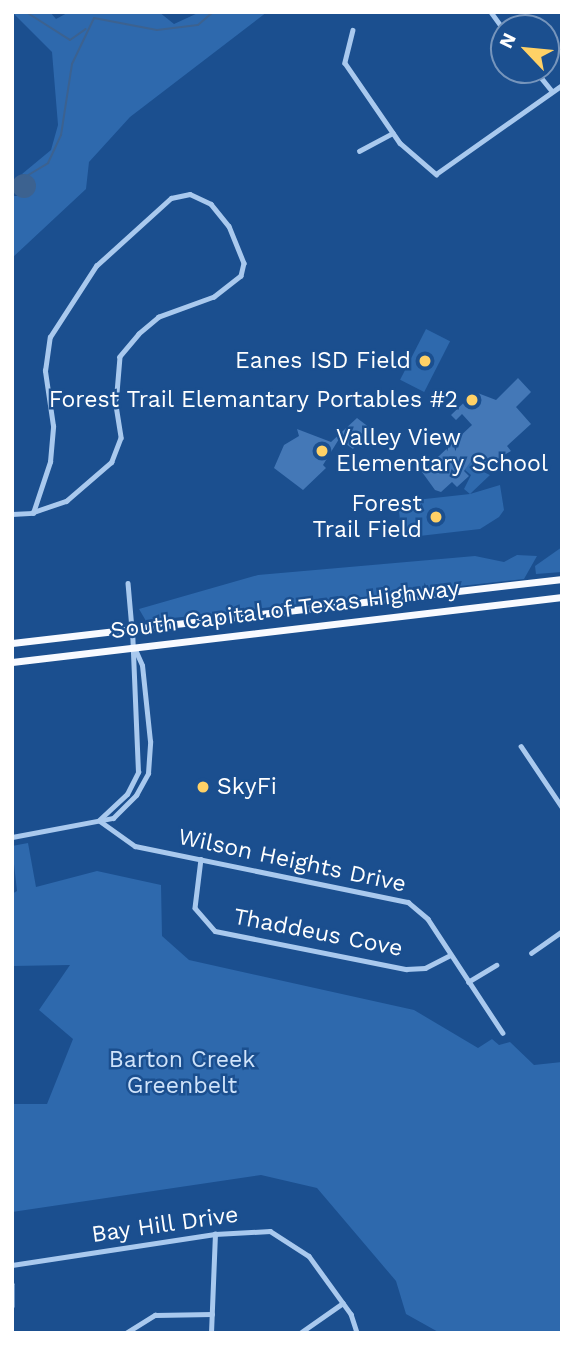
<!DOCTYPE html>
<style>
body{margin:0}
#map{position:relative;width:574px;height:1345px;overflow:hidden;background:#1b4f8f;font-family:"Work Sans",sans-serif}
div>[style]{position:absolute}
.green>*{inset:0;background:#2e69ad;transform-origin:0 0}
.water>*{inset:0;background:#3c6290}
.round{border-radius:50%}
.stream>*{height:2px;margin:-1px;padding:0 1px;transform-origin:1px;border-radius:1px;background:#3c6290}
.building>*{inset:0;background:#4478b7}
.minor>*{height:4.5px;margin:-2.25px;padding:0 2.25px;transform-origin:2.25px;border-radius:2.25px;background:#a9c9ee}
.tertiary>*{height:5px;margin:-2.5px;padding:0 2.5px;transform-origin:2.5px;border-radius:2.5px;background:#a9c9ee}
.trunk>*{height:7px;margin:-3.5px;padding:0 3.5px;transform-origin:3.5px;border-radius:3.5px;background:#f8faff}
.dots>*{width:19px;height:19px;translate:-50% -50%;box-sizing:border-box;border:4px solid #1b4f8f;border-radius:50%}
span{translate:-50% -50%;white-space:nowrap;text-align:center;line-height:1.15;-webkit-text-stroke:5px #1b4f8f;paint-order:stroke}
.poi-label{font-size:23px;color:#fff}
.right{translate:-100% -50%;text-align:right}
.left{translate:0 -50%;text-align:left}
.street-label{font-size:23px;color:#fff}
.park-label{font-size:23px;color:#cfe3fa}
.frame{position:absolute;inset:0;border:14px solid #fff;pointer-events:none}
.north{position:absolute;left:490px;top:14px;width:70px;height:70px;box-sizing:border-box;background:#1b4f8f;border:2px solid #7695bc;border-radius:50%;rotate:296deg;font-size:19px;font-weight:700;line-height:28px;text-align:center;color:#fff}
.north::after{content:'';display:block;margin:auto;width:24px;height:32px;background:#ffd166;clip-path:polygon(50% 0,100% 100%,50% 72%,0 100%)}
</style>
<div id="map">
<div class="green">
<i style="clip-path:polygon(12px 12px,50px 12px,56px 19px,69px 12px,159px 12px,174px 24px,200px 12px,267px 12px,130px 117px,89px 162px,86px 189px,12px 258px,12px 196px,28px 196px,30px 176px,22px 174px,51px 150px,58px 125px,52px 52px)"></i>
<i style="left:426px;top:329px;width:27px;height:57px;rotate:27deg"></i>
<i style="clip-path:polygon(472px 456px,482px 465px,477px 469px,490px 475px,470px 494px,500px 485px,504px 510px,499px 517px,480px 529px,402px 538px,398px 502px,470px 494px,464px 489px,471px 475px,465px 470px)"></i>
<i style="clip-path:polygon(562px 547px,562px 572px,536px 574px,535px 566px)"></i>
<i style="clip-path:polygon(517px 555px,537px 556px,524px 579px,146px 621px,139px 609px,258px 575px,475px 556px,504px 562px)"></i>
<i style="clip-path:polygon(28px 843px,36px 887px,97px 871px,161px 885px,162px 936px,189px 960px,414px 1010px,478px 1048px,492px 1039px,499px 1045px,510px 1042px,534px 1065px,562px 1062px,562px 1333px,440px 1333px,406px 1314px,396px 1281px,317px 1188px,261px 1175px,12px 1212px,12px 1104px,47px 1104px,73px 1039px,39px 1010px,70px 965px,12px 966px,12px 894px,17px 891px,12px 846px)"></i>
</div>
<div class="water">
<i class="round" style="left:12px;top:174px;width:24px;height:24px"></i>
</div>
<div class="stream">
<i style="left:26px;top:12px;width:52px;rotate:32.5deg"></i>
<i style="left:70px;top:40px;width:19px;rotate:-35deg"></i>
<i style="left:25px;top:177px;width:27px;rotate:-31deg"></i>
<i style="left:48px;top:163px;width:31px;rotate:-65deg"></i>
<i style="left:61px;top:135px;width:72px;rotate:-81.2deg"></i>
<i style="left:72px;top:64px;width:51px;rotate:-64.4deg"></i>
<i style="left:94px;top:18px;width:64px;rotate:10.8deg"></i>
<i style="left:157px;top:30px;width:41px;rotate:-7deg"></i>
<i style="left:198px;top:25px;width:20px;rotate:-41deg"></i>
</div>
<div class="building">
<i style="clip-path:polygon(518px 378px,531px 392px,516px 407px,531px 424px,507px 446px,511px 451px,486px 466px,476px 454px,464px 471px,469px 476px,457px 487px,452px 482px,441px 492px,435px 490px,422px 472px,472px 425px,462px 414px,456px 420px,451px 415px,475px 392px,496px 400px)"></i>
<i style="clip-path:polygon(357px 418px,370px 428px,353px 449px,339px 439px,323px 465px,326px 468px,303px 490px,274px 468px,284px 445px,299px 436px,297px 429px,331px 442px)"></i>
</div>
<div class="minor">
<i style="left:491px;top:12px;width:22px;rotate:54deg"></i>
<i style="left:353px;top:30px;width:34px;rotate:104deg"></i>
<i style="left:345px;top:63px;width:97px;rotate:55.5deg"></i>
<i style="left:400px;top:143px;width:48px;rotate:40.7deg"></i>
<i style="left:436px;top:174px;width:154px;rotate:-35.2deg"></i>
<i style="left:535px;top:70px;width:27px;rotate:51deg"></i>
<i style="left:359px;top:151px;width:38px;rotate:-28deg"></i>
<i style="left:190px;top:194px;width:23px;rotate:25deg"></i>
<i style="left:211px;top:204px;width:28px;rotate:51deg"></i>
<i style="left:229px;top:226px;width:40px;rotate:68deg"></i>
<i style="left:244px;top:263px;width:13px;rotate:103deg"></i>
<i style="left:241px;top:276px;width:34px;rotate:142deg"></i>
<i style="left:214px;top:297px;width:59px;rotate:160deg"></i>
<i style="left:159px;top:317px;width:26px;rotate:140deg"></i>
<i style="left:139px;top:334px;width:30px;rotate:130deg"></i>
<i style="left:120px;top:357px;width:48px;rotate:94.8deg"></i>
<i style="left:116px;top:405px;width:33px;rotate:81deg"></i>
<i style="left:121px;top:438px;width:26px;rotate:111deg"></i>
<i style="left:112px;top:462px;width:60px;rotate:139.1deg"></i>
<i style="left:67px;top:501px;width:36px;rotate:161deg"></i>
<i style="left:33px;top:513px;width:54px;rotate:-71.6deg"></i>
<i style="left:50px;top:462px;width:36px;rotate:-85deg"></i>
<i style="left:53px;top:426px;width:56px;rotate:-98.3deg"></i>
<i style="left:45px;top:371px;width:34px;rotate:-82deg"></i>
<i style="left:50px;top:337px;width:85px;rotate:-57.1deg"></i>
<i style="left:96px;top:266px;width:101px;rotate:-42.2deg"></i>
<i style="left:171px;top:198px;width:19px;rotate:-12deg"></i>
<i style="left:12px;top:514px;width:21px;rotate:-3deg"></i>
<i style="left:128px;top:583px;width:46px;rotate:85deg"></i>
<i style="left:521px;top:746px;width:73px;rotate:56.1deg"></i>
<i style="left:100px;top:821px;width:43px;rotate:35.5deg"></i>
<i style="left:135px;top:846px;width:279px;rotate:11.6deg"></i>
<i style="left:408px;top:902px;width:26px;rotate:40deg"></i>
<i style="left:428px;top:919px;width:136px;rotate:56.7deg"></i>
<i style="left:201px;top:859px;width:49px;rotate:97deg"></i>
<i style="left:195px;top:908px;width:30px;rotate:49deg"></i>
<i style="left:215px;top:931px;width:195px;rotate:11.3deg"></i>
<i style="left:406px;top:969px;width:19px;rotate:-3deg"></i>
<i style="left:425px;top:968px;width:28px;rotate:-27deg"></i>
<i style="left:531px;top:953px;width:38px;rotate:-35deg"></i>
<i style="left:468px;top:982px;width:33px;rotate:-31deg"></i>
<i style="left:12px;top:1265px;width:205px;rotate:-8.7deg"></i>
<i style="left:215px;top:1234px;width:55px;rotate:-3.1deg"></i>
<i style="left:270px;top:1231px;width:46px;rotate:32.7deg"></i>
<i style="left:309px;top:1256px;width:72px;rotate:54.1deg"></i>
<i style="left:351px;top:1314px;width:20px;rotate:72deg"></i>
<i style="left:12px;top:1284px;width:22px;rotate:90deg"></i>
<i style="left:126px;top:1333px;width:34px;rotate:-32deg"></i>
<i style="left:155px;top:1315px;width:57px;rotate:-1deg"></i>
<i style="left:211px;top:1333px;width:99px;rotate:-87.7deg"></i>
<i style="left:300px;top:1333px;width:52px;rotate:-34.9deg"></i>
</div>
<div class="tertiary">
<i style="left:99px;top:820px;width:38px;rotate:-43deg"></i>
<i style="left:127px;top:794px;width:25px;rotate:-63deg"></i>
<i style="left:138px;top:772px;width:143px;rotate:-92.4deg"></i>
<i style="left:12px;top:837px;width:103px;rotate:-10.7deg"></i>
<i style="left:113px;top:818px;width:33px;rotate:-45deg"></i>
<i style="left:136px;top:795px;width:25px;rotate:-61deg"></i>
<i style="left:148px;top:773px;width:32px;rotate:-86deg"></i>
<i style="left:150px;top:741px;width:76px;rotate:-96deg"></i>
<i style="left:142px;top:665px;width:20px;rotate:-114deg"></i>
</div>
<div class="trunk">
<i style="left:12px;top:643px;width:554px;rotate:-6.64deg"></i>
<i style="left:12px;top:662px;width:554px;rotate:-6.74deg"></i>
</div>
<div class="dots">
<i style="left:425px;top:361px;background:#ffd166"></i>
<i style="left:472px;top:400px;background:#ffd166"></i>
<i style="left:322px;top:451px;background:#ffd166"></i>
<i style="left:436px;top:517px;background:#ffd166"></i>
<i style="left:203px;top:787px;background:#ffd166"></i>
</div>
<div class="poi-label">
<span class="right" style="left:411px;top:361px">Eanes ISD Field</span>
<span class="right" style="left:458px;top:400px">Forest Trail Elemantary Portables #2</span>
<span class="left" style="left:336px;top:451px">Valley View<br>Elementary School</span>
<span class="right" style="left:422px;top:517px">Forest<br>Trail Field</span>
<span class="left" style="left:217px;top:787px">SkyFi</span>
</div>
<div class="street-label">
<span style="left:285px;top:610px;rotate:-7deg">South Capital of Texas Highway</span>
<span style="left:292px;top:861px;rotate:12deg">Wilson Heights Drive</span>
<span style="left:318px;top:933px;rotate:11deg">Thaddeus Cove</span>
<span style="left:165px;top:1225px;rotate:-8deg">Bay Hill Drive</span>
</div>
<div class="park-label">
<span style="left:182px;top:1073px">Barton Creek<br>Greenbelt</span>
</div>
<div class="frame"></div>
<div class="north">N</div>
</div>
